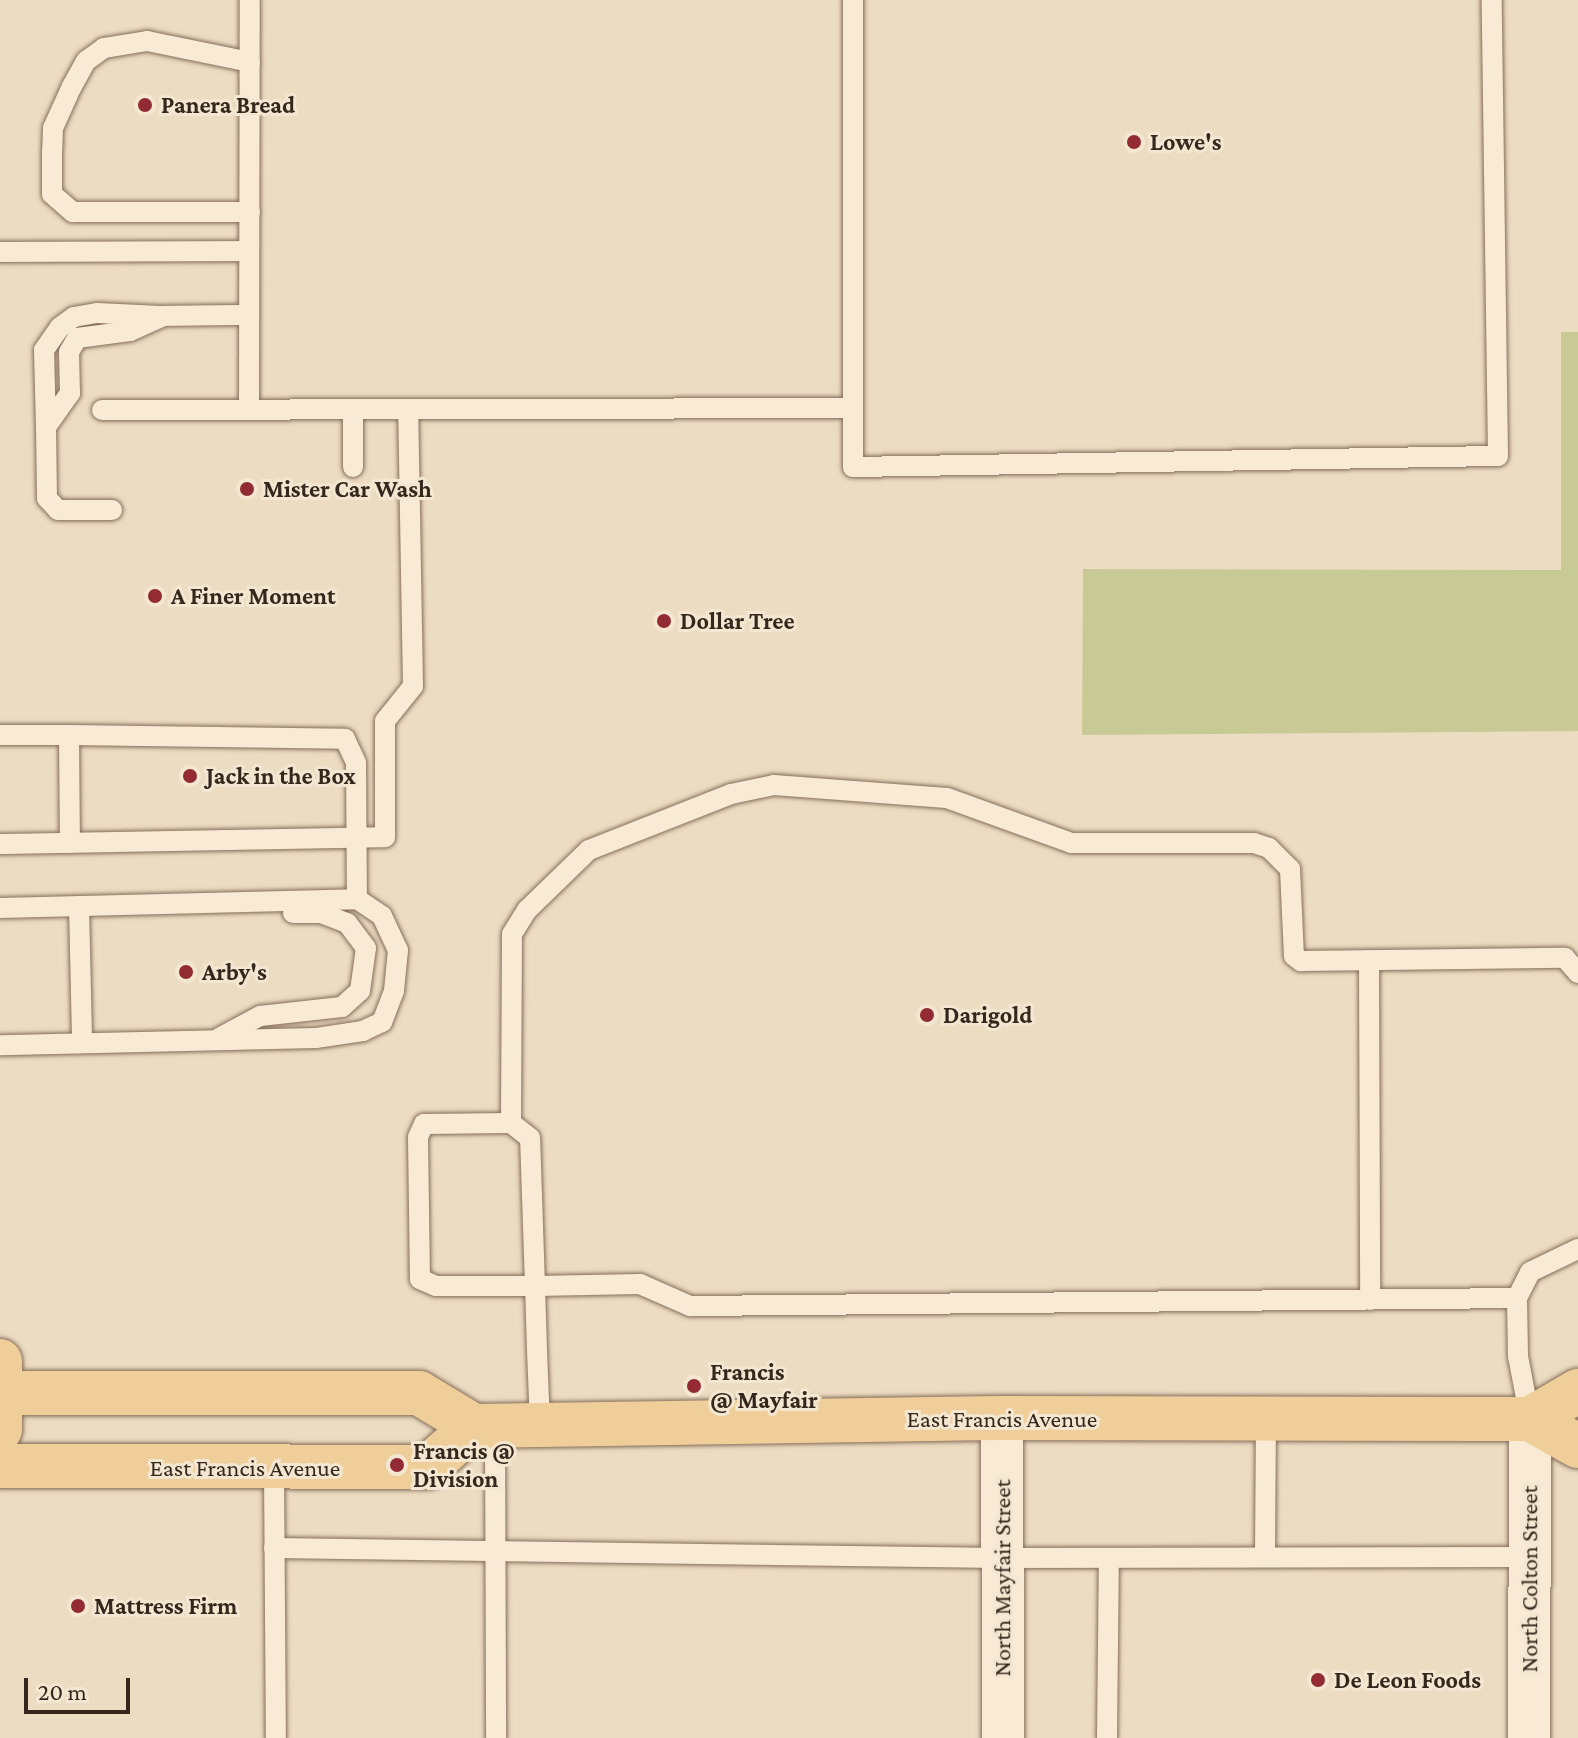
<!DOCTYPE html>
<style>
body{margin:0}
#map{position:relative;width:1578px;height:1738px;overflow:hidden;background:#ecdcc2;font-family:"Crimson Pro",serif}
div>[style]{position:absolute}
.green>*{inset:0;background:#c8ca96}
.roads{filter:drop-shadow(0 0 2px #866e5a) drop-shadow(0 0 2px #866e5a)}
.lane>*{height:20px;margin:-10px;padding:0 10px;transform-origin:10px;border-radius:10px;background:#f8ead5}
.street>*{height:42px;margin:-21px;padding:0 21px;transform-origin:21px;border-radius:21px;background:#f8ead5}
.primary>*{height:44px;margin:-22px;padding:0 22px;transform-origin:22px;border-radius:22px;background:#efce9a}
.dots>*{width:22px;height:22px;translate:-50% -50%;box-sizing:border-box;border:4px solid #f4e7d1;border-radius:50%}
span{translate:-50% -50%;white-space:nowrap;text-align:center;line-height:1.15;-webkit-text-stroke:6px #f4e7d1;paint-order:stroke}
.poi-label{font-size:24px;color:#36271d;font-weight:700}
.left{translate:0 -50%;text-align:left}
.street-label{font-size:24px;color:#36271d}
.scale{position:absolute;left:24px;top:1678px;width:106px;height:36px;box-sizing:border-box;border:4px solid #36271d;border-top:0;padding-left:10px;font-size:24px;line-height:28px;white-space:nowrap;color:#36271d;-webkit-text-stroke:6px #f4e7d1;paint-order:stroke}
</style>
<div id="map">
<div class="green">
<i style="clip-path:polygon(1561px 332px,1578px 332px,1578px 731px,1082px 735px,1083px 569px,1561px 570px)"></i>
</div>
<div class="roads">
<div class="lane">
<i style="left:853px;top:0;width:467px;rotate:90deg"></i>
<i style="left:853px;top:467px;width:645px;rotate:-0.98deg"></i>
<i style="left:1498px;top:456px;width:456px;rotate:-90.8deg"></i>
<i style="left:250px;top:62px;width:105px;rotate:-168.5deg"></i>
<i style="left:147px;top:41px;width:44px;rotate:170.8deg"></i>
<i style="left:104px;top:48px;width:22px;rotate:144deg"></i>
<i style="left:86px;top:61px;width:29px;rotate:119deg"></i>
<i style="left:72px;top:86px;width:46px;rotate:114.3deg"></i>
<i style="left:53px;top:128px;width:23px;rotate:92deg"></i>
<i style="left:52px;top:151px;width:43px;rotate:90deg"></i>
<i style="left:52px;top:194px;width:28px;rotate:41deg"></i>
<i style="left:73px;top:212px;width:177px"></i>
<i style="left:0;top:252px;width:249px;rotate:-0.2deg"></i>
<i style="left:102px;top:410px;width:751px;rotate:-0.15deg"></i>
<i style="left:249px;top:410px;width:410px;rotate:-89.9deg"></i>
<i style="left:353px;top:410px;width:57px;rotate:90deg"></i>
<i style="left:46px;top:427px;width:77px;rotate:-91.5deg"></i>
<i style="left:44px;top:350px;width:28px;rotate:-55deg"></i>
<i style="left:60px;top:327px;width:17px;rotate:-36deg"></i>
<i style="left:74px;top:317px;width:23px;rotate:-10deg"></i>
<i style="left:97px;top:313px;width:63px;rotate:2.7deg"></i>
<i style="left:112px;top:510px;width:54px;rotate:180deg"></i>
<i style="left:58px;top:510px;width:16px;rotate:-133deg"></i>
<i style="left:47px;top:498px;width:71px;rotate:-90.8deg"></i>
<i style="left:46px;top:427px;width:42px;rotate:-54.8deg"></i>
<i style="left:70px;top:393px;width:41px;rotate:-91.4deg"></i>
<i style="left:69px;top:352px;width:16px;rotate:-60deg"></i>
<i style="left:77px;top:338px;width:53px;rotate:-7.5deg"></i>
<i style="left:130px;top:331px;width:37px;rotate:-24deg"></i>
<i style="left:164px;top:316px;width:85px;rotate:-0.7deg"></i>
<i style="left:0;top:735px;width:69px"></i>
<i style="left:69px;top:735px;width:108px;rotate:89.5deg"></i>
<i style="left:69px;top:735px;width:276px;rotate:0.8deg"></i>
<i style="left:345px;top:739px;width:26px;rotate:65deg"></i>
<i style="left:356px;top:763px;width:136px;rotate:89.6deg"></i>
<i style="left:0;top:844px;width:385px;rotate:-1deg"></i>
<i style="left:385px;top:837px;width:116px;rotate:-90deg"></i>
<i style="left:385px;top:721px;width:45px;rotate:-51.3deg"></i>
<i style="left:413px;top:686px;width:277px;rotate:-91deg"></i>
<i style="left:79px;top:906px;width:137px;rotate:88.7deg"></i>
<i style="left:0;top:908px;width:357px;rotate:-1.4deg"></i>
<i style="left:357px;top:899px;width:30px;rotate:34deg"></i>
<i style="left:382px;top:916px;width:38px;rotate:65deg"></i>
<i style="left:398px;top:950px;width:41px;rotate:95.6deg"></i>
<i style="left:394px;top:991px;width:33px;rotate:111deg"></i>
<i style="left:382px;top:1022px;width:21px;rotate:155deg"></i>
<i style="left:363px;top:1031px;width:48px;rotate:171.5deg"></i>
<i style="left:316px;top:1038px;width:316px;rotate:178.7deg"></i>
<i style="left:1369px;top:960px;width:340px;rotate:89.8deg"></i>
<i style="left:219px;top:1038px;width:47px;rotate:-28.2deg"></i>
<i style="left:260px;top:1016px;width:82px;rotate:-6.3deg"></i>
<i style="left:342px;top:1007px;width:24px;rotate:-42deg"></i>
<i style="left:360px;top:991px;width:43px;rotate:-82.1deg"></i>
<i style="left:366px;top:948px;width:31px;rotate:-127deg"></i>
<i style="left:347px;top:923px;width:28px;rotate:-159deg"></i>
<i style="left:321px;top:913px;width:28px;rotate:180deg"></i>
<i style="left:511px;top:1123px;width:189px;rotate:-89.7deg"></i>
<i style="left:512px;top:934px;width:28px;rotate:-58deg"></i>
<i style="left:527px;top:910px;width:86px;rotate:-44.1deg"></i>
<i style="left:589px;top:850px;width:153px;rotate:-21.5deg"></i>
<i style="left:731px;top:794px;width:44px;rotate:-11.8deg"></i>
<i style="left:774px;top:785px;width:173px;rotate:4.3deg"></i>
<i style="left:947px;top:798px;width:132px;rotate:19.9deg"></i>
<i style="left:1071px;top:843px;width:183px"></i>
<i style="left:1254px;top:843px;width:16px;rotate:18deg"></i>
<i style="left:1269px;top:848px;width:30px;rotate:45deg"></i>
<i style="left:1290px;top:869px;width:87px;rotate:87.4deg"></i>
<i style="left:1294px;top:956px;width:9px;rotate:36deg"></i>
<i style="left:1301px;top:961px;width:264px;rotate:-0.7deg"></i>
<i style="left:1565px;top:958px;width:20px;rotate:49deg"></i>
<i style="left:1530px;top:1419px;width:64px;rotate:-100.8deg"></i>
<i style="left:1518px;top:1356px;width:58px;rotate:-91deg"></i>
<i style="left:1517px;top:1298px;width:29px;rotate:-63deg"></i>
<i style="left:1530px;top:1272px;width:53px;rotate:-25.6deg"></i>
<i style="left:540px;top:1425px;width:76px;rotate:-92.3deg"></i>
<i style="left:537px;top:1349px;width:63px;rotate:-91.8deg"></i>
<i style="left:535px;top:1286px;width:148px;rotate:-91.9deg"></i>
<i style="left:530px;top:1138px;width:24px;rotate:-142deg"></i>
<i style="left:511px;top:1123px;width:87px;rotate:179.3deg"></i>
<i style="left:424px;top:1124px;width:14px;rotate:115deg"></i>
<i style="left:418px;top:1137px;width:142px;rotate:89.2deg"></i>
<i style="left:420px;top:1279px;width:17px;rotate:24deg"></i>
<i style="left:436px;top:1286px;width:99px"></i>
<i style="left:535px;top:1286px;width:105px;rotate:-1.1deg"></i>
<i style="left:640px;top:1284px;width:55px;rotate:23.7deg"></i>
<i style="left:690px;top:1306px;width:827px;rotate:-0.55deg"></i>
<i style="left:495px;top:1426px;width:312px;rotate:89.8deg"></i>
<i style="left:274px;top:1468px;width:270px;rotate:89.6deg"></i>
<i style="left:274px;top:1548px;width:728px;rotate:0.79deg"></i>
<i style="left:1002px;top:1558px;width:527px;rotate:-0.11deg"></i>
<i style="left:1265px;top:1557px;width:138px;rotate:-89.6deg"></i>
<i style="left:1107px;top:1738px;width:180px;rotate:-89.4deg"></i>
</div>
<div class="street">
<i style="left:1002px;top:1418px;width:320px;rotate:89.8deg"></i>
<i style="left:1529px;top:1738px;width:319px;rotate:-89.8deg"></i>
</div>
<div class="primary">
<i style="left:0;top:1361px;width:69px;rotate:90deg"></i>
<i style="left:0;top:1393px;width:419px"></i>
<i style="left:419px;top:1393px;width:64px;rotate:31deg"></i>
<i style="left:474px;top:1426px;width:528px;rotate:-0.87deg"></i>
<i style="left:1002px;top:1418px;width:528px;rotate:0.11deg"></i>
<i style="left:1530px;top:1419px;width:55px;rotate:29.4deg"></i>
<i style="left:1530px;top:1419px;width:56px;rotate:-30.3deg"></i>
<i style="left:0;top:1466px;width:428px;rotate:0.1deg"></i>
<i style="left:428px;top:1467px;width:62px;rotate:-41.7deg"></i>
</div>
</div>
<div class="dots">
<i style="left:145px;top:105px;background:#932b34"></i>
<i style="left:1134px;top:142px;background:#932b34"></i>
<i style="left:247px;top:489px;background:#932b34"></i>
<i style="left:155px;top:596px;background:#932b34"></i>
<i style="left:664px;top:621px;background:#932b34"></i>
<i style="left:190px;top:776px;background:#932b34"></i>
<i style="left:186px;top:972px;background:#932b34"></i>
<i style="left:927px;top:1015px;background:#932b34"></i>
<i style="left:694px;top:1386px;background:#932b34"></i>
<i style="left:397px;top:1465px;background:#932b34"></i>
<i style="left:78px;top:1606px;background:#932b34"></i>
<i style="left:1318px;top:1680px;background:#932b34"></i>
</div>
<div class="poi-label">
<span class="left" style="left:161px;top:105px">Panera Bread</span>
<span class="left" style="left:1150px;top:142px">Lowe's</span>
<span class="left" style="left:263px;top:489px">Mister Car Wash</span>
<span class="left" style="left:171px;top:596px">A Finer Moment</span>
<span class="left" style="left:680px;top:621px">Dollar Tree</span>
<span class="left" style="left:206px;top:776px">Jack in the Box</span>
<span class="left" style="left:202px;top:972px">Arby's</span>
<span class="left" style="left:943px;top:1015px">Darigold</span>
<span class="left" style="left:710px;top:1386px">Francis<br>@ Mayfair</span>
<span class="left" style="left:413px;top:1465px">Francis @<br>Division</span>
<span class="left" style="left:94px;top:1606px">Mattress Firm</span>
<span class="left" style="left:1334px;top:1680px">De Leon Foods</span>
</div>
<div class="street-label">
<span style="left:1002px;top:1419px">East Francis Avenue</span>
<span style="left:245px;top:1468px">East Francis Avenue</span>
<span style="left:1002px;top:1578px;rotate:-90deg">North Mayfair Street</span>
<span style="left:1529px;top:1579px;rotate:-90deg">North Colton Street</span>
</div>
<div class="scale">20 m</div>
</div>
